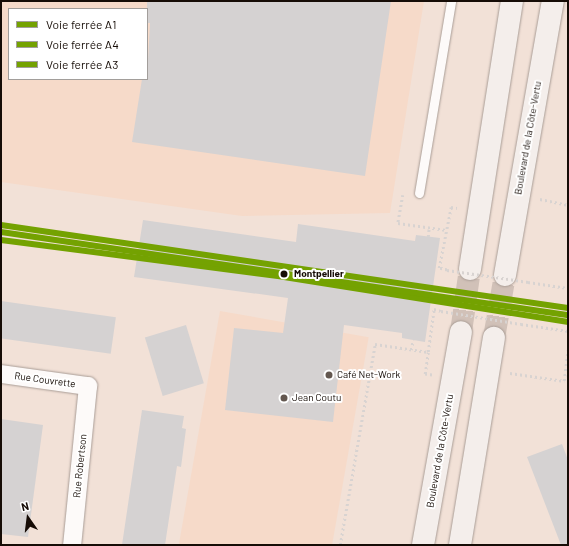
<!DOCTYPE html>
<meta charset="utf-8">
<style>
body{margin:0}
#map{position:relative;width:569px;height:546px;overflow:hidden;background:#f2e1d7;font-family:Barlow,sans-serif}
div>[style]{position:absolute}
.built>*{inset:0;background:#f6dac9;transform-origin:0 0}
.building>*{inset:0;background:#d5d2d2;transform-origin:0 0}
.secondary-tunnel>*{height:22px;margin-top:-11px;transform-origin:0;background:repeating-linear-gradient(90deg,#d1c1b8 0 22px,transparent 0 33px)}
.path>*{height:2.5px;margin-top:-1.25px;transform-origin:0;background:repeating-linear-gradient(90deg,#d8d3d1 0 2px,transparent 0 5px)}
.roads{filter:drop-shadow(0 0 1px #a99d96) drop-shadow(0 0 1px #a99d96)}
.lane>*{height:9px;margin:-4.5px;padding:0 4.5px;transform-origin:4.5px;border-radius:4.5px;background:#fdfaf9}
.street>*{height:18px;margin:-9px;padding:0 9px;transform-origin:9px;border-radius:9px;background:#fdfaf9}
.secondary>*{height:22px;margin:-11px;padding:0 11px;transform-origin:11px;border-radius:11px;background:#f4eeeb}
.path-bridge>*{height:2.5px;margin-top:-1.25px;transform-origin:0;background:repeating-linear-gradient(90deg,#d8d3d1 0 2px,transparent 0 5px)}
.rail-1>*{height:6px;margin:-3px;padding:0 3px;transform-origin:3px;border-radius:3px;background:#74a201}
.rail-2>*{height:6px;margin:-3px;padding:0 3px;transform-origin:3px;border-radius:3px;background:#74a201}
.rail-3>*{height:6px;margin:-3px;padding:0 3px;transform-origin:3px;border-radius:3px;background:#74a201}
.dots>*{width:11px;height:11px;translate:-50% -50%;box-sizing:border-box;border:2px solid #fff;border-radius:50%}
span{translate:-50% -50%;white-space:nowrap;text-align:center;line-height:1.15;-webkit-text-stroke:4px #fff;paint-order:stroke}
.street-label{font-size:10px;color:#160c06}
.stop-label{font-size:10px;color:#160c06;font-weight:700}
.left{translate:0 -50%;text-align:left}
.poi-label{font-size:10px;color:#160c06}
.frame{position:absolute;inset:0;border:2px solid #160c06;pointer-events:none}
.legend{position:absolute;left:8px;top:8px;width:140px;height:72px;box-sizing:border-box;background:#fff;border:1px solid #a29e9b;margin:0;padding:5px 7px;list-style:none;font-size:12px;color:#160c06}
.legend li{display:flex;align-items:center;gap:8px;height:20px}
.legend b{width:20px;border:1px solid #a29e9b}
.north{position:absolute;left:8px;top:498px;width:40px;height:40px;-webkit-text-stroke:3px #fff;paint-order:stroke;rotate:346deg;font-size:11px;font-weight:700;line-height:16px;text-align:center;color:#160c06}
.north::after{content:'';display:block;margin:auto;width:14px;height:18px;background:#160c06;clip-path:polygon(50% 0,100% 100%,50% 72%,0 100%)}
</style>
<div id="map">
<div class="built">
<i style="clip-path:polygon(evenodd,1px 1px,424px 1px,390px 213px,242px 216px,1px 182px,1px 1px,9px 9px,147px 9px,147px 79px,9px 79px,9px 9px)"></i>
<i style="left:220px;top:311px;width:151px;height:238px;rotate:10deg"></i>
</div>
<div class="building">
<i style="clip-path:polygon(147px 1px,391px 1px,365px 176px,132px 142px,142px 79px,147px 79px,150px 23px,147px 23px)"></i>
<i style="clip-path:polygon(143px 220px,296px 242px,298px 224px,415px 241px,416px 235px,440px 238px,425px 342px,402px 338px,402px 333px,344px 325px,333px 422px,225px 410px,234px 328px,283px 333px,288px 298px,134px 277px)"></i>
<i style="left:1px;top:301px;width:116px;height:37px;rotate:8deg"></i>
<i style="left:186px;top:325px;width:61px;height:43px;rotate:73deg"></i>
<i style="clip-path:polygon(142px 410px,184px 416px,182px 428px,186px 429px,181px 467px,177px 466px,165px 545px,122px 545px)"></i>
<i style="clip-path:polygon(1px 419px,43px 425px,28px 537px,1px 534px)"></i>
<i style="clip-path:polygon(562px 444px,568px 460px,568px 545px,561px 545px,527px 457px)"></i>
</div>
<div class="secondary-tunnel">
<i style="left:461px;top:332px;width:64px;rotate:-81.9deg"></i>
<i style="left:494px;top:338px;width:64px;rotate:-80.1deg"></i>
</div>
<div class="path">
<i style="left:403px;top:195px;width:28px;rotate:100deg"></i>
<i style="left:398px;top:223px;width:49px;rotate:8.1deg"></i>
<i style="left:540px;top:199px;width:29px;rotate:12deg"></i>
<i style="left:428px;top:237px;width:10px;rotate:-84deg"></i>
<i style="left:447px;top:270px;width:8px;rotate:-166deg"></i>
<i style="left:439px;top:268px;width:62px;rotate:-78.9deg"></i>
<i style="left:451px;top:207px;width:6px;rotate:9deg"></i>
<i style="left:528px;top:282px;width:40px;rotate:8.5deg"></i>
<i style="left:521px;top:324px;width:48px;rotate:8.5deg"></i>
<i style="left:411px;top:350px;width:10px;rotate:-79deg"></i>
<i style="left:510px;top:373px;width:55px;rotate:8.4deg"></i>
<i style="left:564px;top:381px;width:31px;rotate:-83deg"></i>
<i style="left:432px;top:375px;width:7px;rotate:-172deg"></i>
<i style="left:425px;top:374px;width:22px;rotate:-82deg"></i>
<i style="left:428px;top:352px;width:43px;rotate:-82.1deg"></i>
<i style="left:434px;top:309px;width:7px;rotate:16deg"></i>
<i style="left:340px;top:545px;width:204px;rotate:-80.1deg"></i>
<i style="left:375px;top:344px;width:54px;rotate:8.6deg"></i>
</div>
<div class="roads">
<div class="lane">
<i style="left:419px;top:193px;width:195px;rotate:-80.5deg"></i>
</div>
<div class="street">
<i style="left:1px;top:374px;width:88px;rotate:7.9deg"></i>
<i style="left:88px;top:386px;width:160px;rotate:95.7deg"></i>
</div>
<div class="secondary">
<i style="left:470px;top:269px;width:271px;rotate:-81.1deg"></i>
<i style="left:505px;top:275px;width:278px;rotate:-80.1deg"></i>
<i style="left:423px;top:545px;width:216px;rotate:-79.9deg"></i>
<i style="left:460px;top:545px;width:210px;rotate:-80.7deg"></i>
</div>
</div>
<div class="path-bridge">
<i style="left:447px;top:270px;width:82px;rotate:8.4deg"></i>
<i style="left:441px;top:311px;width:81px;rotate:9.2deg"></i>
</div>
<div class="rail-1">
<i style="left:1px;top:240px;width:285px;rotate:7.4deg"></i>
<i style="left:284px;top:277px;width:288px;rotate:9deg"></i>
</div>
<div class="rail-2">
<i style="left:1px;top:225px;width:573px;rotate:8.33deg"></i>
</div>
<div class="rail-3">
<i style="left:1px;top:232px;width:572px;rotate:8.34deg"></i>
</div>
<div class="dots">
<i style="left:284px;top:274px;background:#160c06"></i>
<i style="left:329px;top:375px;background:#63574f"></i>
<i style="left:284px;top:398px;background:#63574f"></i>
</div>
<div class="street-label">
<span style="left:528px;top:138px;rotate:-80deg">Boulevard de la Côte-Vertu</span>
<span style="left:45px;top:380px;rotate:8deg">Rue Couvrette</span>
<span style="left:440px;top:451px;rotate:-80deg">Boulevard de la Côte-Vertu</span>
<span style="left:80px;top:466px;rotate:-84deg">Rue Robertson</span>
</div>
<div class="stop-label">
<span class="left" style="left:294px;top:274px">Montpellier</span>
</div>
<div class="poi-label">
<span class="left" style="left:337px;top:375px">Café Net-Work</span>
<span class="left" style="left:292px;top:398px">Jean Coutu</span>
</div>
<div class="frame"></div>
<ul class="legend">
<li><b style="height:5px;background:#74a201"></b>Voie ferrée A1</li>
<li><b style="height:5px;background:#74a201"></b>Voie ferrée A4</li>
<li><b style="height:5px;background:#74a201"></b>Voie ferrée A3</li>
</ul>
<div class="north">N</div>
</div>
